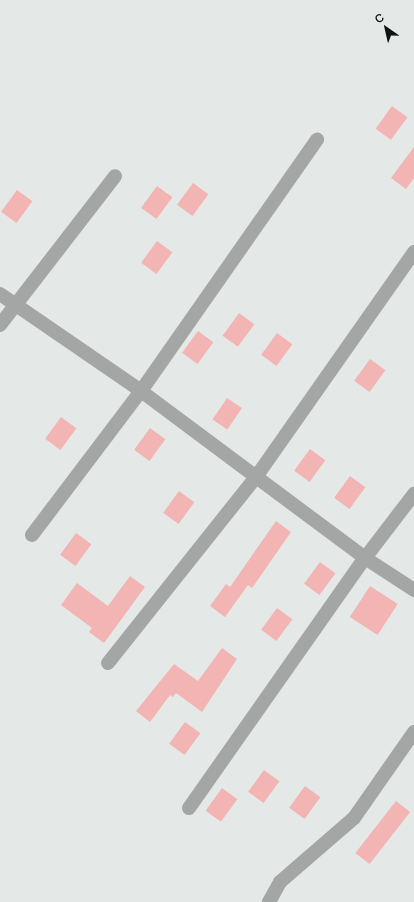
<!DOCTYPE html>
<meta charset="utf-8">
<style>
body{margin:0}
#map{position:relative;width:414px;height:902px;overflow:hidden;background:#e4e8e6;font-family:Manrope,sans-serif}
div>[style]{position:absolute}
.building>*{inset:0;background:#f3b5b3;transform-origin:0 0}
.minor>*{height:14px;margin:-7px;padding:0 7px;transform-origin:7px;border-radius:7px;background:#a4a6a5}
span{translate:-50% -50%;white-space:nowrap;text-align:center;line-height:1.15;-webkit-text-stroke:3px #e4e8e6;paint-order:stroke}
.north{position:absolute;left:366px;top:8px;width:40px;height:40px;-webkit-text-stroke:3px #e4e8e6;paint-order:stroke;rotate:326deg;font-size:11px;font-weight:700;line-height:16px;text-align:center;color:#111312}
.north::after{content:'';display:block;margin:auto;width:14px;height:18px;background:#111312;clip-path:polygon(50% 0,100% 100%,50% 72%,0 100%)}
</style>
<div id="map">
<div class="building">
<i style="left:392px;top:106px;width:19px;height:28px;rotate:36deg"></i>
<i style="clip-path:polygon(414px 147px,414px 178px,406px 189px,391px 178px)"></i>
<i style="left:193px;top:183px;width:19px;height:27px;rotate:36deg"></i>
<i style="left:157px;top:186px;width:19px;height:27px;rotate:36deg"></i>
<i style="left:17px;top:190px;width:19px;height:27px;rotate:36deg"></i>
<i style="left:157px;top:241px;width:19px;height:27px;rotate:36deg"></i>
<i style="left:239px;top:313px;width:19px;height:28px;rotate:36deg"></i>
<i style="left:198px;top:331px;width:19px;height:27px;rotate:36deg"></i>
<i style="left:277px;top:333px;width:19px;height:27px;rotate:36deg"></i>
<i style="left:370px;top:359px;width:19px;height:27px;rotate:36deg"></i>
<i style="left:227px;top:398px;width:18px;height:26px;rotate:34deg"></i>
<i style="left:61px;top:417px;width:19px;height:27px;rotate:36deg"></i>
<i style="left:150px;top:428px;width:19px;height:27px;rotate:36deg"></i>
<i style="left:310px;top:449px;width:19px;height:27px;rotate:36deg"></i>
<i style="left:350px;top:476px;width:19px;height:27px;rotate:36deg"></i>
<i style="left:179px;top:491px;width:19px;height:27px;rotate:36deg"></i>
<i style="clip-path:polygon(276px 521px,291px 532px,252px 588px,248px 585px,225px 617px,210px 606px,226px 584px,230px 587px)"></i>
<i style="left:76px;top:533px;width:19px;height:27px;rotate:36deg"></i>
<i style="left:320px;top:562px;width:19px;height:27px;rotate:36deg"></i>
<i style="clip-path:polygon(130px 576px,145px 587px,104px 643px,89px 632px,92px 628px,61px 605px,77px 583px,108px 606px)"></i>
<i style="left:370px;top:586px;width:33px;height:37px;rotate:33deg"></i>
<i style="left:277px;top:608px;width:19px;height:27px;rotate:36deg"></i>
<i style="clip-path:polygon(222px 648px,237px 659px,202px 712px,176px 693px,173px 697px,170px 695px,150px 722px,136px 711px,174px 664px,198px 681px)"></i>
<i style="left:185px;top:722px;width:19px;height:27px;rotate:36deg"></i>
<i style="left:264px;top:770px;width:19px;height:27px;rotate:36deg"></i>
<i style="left:305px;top:786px;width:19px;height:27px;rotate:36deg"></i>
<i style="left:222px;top:788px;width:19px;height:28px;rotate:36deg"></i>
<i style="left:396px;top:801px;width:18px;height:66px;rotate:38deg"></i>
</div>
<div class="minor">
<i style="left:0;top:294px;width:171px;rotate:34.5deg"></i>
<i style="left:141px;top:391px;width:279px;rotate:36.7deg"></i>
<i style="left:365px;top:558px;width:59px;rotate:33.1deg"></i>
<i style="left:0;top:325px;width:188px;rotate:-52.3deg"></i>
<i style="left:32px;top:535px;width:181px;rotate:-52.9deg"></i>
<i style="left:141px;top:391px;width:307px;rotate:-55deg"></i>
<i style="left:108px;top:663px;width:238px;rotate:-51.5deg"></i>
<i style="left:256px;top:477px;width:275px;rotate:-54.9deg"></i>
<i style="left:189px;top:808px;width:306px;rotate:-54.9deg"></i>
<i style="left:365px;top:558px;width:81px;rotate:-52.6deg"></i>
<i style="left:269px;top:902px;width:23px;rotate:-61deg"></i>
<i style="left:280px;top:882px;width:98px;rotate:-40.9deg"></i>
<i style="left:354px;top:818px;width:105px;rotate:-55.1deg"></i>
</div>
<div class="north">С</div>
</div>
